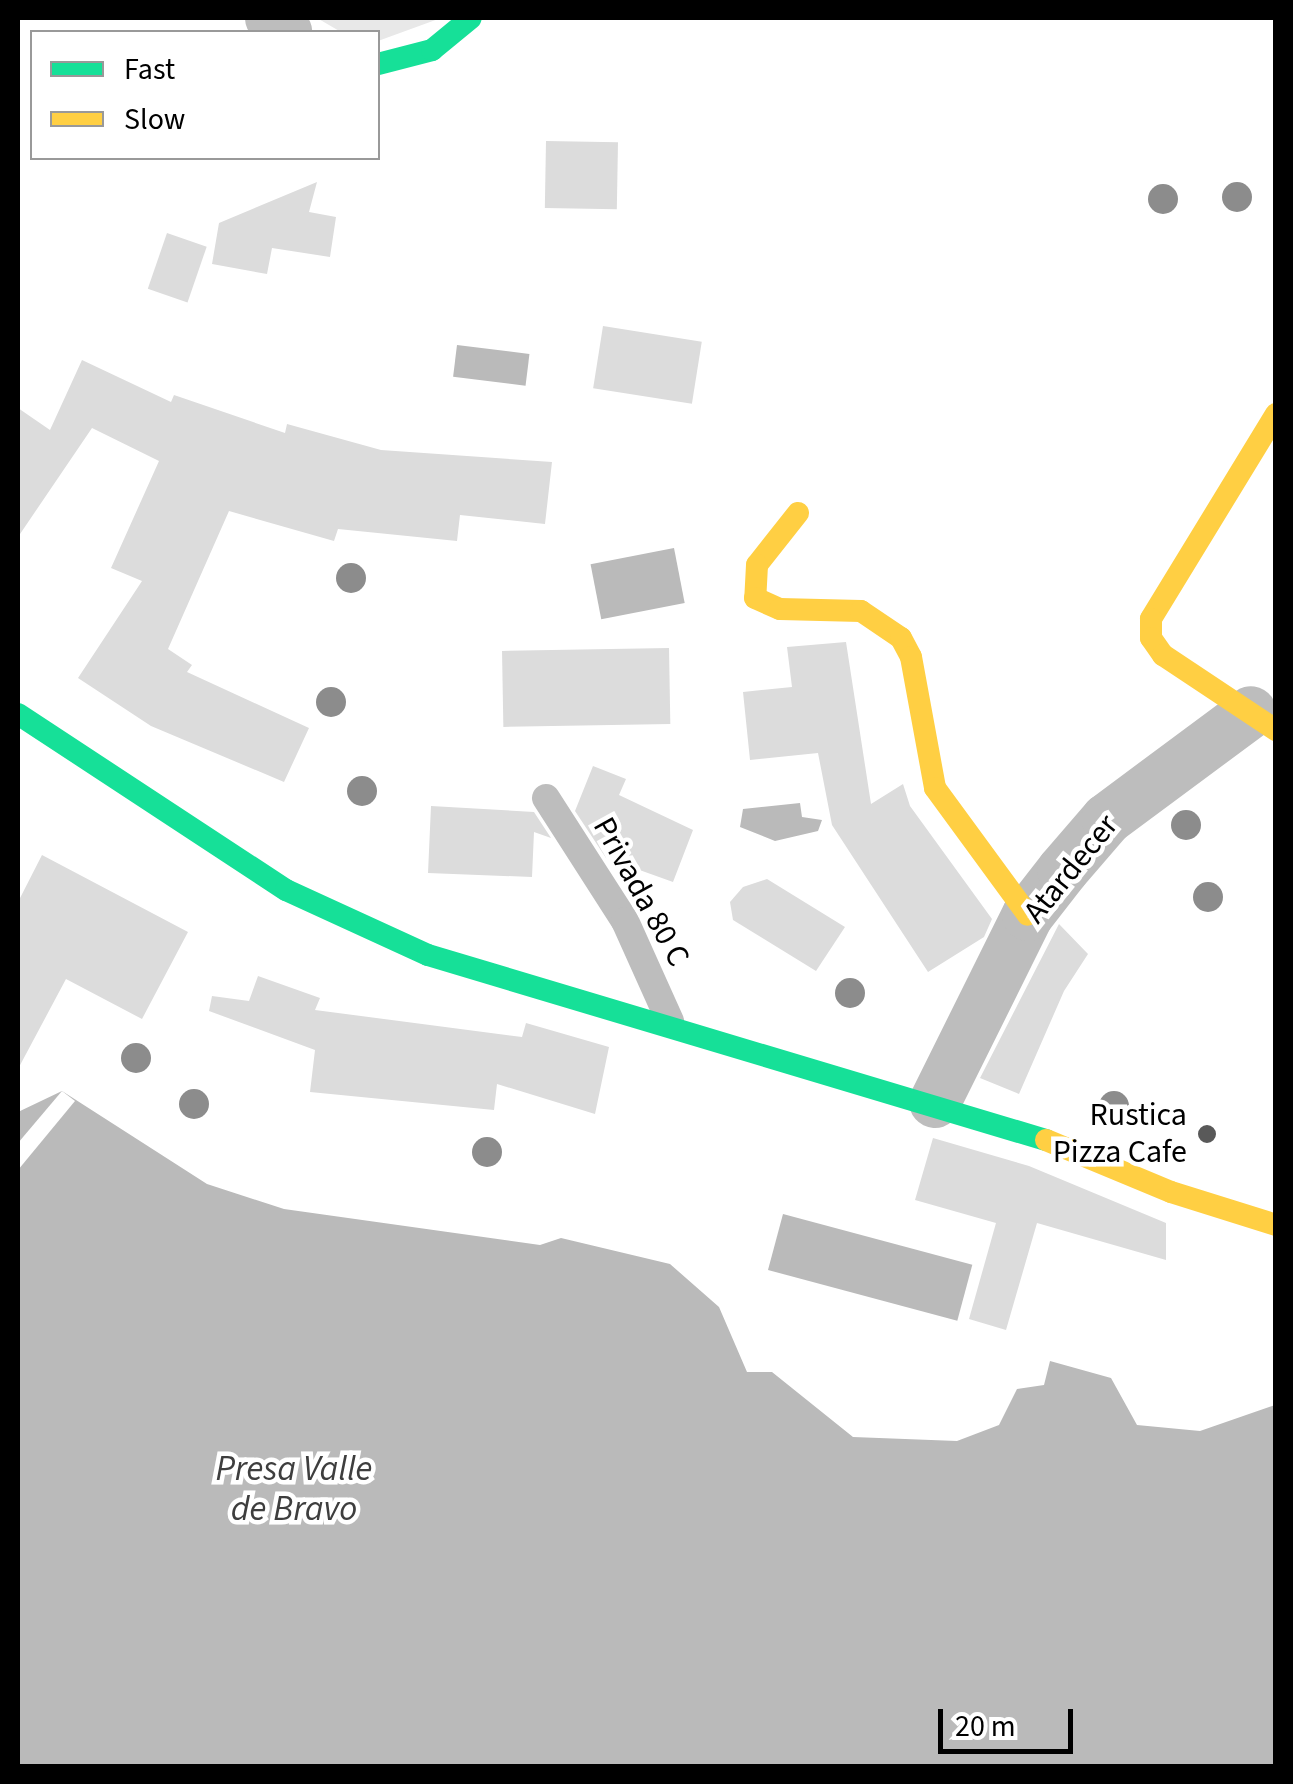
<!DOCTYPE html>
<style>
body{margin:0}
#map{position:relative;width:1293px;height:1784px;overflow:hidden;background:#fff;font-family:"Source Sans 3",sans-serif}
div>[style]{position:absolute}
.green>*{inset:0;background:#e8e8e8}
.water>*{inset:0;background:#bababa;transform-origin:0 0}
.pier>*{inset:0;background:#fff}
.building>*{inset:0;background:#dcdcdc;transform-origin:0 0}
.lane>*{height:28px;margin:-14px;padding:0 14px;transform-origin:14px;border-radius:14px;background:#bdbdbd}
.street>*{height:52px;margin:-26px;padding:0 26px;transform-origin:26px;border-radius:26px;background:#bdbdbd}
.fast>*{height:22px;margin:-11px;padding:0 11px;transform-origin:11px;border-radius:11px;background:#16e098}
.slow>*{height:22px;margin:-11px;padding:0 11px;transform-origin:11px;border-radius:11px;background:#ffcf43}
.trees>*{width:30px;height:30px;margin:-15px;border-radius:50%;background:#8c8c8c}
.dots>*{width:28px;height:28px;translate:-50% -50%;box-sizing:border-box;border:5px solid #fff;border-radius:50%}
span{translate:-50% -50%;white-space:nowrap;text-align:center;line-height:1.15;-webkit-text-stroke:9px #fff;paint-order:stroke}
.street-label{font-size:32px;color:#000}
.poi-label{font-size:32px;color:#000}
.right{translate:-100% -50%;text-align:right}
.water-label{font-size:35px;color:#3e3e3e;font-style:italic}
.frame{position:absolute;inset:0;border:20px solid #000;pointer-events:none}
.legend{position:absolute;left:30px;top:30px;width:350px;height:130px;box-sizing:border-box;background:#fff;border:2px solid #999;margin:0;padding:12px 18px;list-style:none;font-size:30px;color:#000}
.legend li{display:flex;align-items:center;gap:20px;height:50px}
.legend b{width:50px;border:2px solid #999}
.scale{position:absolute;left:938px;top:1709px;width:135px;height:45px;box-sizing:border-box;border:5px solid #000;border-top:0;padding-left:12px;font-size:30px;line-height:35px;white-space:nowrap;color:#000;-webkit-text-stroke:8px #fff;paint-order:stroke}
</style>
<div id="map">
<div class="green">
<i style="clip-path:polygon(317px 18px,441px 18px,378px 41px,378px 32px,341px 32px)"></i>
</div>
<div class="water">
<i style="left:457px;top:345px;width:73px;height:32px;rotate:7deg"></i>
<i style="left:674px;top:548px;width:56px;height:85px;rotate:79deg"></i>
<i style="clip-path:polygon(800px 803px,802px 817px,822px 820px,818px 831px,775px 841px,740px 827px,743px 809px)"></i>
<i style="clip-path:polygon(62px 1091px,207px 1184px,284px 1209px,540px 1245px,561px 1238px,670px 1264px,719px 1307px,747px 1372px,772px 1372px,853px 1437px,957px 1441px,999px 1425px,1017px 1389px,1044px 1385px,1050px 1361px,1111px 1378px,1137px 1425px,1200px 1431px,1275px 1405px,1275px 1766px,18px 1766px,18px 1112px)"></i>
<i style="left:783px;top:1214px;width:196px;height:58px;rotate:15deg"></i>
</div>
<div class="pier">
<i style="clip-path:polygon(62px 1091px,75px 1101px,18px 1170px,18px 1143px)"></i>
</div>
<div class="building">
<i style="left:546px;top:141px;width:72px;height:67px;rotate:1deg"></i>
<i style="clip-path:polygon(317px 182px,309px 212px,336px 217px,330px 257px,272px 248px,267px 274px,212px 264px,219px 223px)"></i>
<i style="left:167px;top:233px;width:42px;height:59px;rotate:19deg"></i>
<i style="left:603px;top:326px;width:100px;height:63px;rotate:9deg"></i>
<i style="clip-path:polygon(82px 360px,171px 402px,174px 395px,285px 433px,287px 424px,381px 450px,552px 462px,545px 524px,460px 515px,457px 541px,338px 529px,334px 541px,229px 511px,168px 649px,192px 665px,187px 672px,309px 728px,284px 782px,151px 726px,78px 678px,142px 581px,111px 568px,159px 461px,92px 428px,18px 537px,18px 408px,50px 430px)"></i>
<i style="clip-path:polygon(846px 642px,871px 804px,903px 784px,910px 806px,992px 919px,984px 937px,928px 972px,832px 825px,818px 753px,750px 760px,743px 692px,792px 687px,787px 647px)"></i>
<i style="left:669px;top:648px;width:76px;height:167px;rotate:89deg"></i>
<i style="clip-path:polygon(593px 766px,626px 779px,619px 795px,693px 830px,673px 882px,606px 858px,575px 811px)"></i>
<i style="clip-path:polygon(431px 806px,534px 812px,551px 838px,534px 832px,532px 877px,428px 873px)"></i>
<i style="clip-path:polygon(42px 855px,188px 932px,142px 1019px,66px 979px,18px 1069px,18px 902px)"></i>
<i style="clip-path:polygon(767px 879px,845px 927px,816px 971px,733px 920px,730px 902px,743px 887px)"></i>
<i style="clip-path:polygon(1059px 924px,1088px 954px,1064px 991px,1019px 1094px,980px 1078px)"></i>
<i style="clip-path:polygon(258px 976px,320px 998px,315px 1010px,522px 1037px,526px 1023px,609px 1047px,595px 1114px,497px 1084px,494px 1110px,310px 1092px,315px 1050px,209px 1011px,212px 996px,249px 1001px)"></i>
<i style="clip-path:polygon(933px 1138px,1029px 1166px,1166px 1223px,1166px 1260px,1037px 1223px,1006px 1330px,969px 1319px,996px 1223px,915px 1200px)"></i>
</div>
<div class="lane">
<i style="left:546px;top:798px;width:146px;rotate:57.3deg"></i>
<i style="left:625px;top:921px;width:110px;rotate:65.8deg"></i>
</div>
<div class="street">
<i style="left:271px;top:18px;width:21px;rotate:43deg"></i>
<i style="left:935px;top:1102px;width:209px;rotate:-63.6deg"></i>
<i style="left:1028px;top:915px;width:57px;rotate:-52.1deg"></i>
<i style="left:1063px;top:870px;width:67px;rotate:-49.2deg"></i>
<i style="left:1107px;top:819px;width:179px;rotate:-36.6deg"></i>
</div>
<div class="fast">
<i style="left:378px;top:64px;width:56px;rotate:-14.5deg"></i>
<i style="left:432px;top:50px;width:50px;rotate:-39.4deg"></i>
<i style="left:18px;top:714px;width:321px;rotate:33.3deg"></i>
<i style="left:286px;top:890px;width:156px;rotate:24.6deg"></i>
<i style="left:428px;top:955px;width:645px;rotate:16.67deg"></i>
</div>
<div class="slow">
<i style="left:1276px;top:414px;width:240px;rotate:121.4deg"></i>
<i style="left:1151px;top:619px;width:19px;rotate:90deg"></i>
<i style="left:1151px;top:638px;width:21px;rotate:55deg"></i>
<i style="left:1163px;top:655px;width:136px;rotate:33.6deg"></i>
<i style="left:798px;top:513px;width:66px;rotate:128.3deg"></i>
<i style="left:757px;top:565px;width:33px;rotate:93deg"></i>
<i style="left:755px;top:598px;width:27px;rotate:24deg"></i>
<i style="left:780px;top:609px;width:81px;rotate:1.4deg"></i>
<i style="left:861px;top:611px;width:48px;rotate:34deg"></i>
<i style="left:901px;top:638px;width:21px;rotate:62deg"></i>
<i style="left:911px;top:657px;width:133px;rotate:79.6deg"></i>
<i style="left:935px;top:788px;width:157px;rotate:53.8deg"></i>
<i style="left:1046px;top:1140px;width:135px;rotate:22.6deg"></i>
<i style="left:1171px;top:1192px;width:110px;rotate:17.4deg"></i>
</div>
<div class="trees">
<i style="left:1237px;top:197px"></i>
<i style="left:1163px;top:199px"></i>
<i style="left:351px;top:578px"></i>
<i style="left:331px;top:702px"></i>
<i style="left:362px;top:791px"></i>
<i style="left:1186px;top:825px"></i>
<i style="left:1208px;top:897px"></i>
<i style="left:850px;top:993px"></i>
<i style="left:136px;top:1058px"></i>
<i style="left:194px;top:1104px"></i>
<i style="left:1114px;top:1106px"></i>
<i style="left:487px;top:1152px"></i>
</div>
<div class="dots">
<i style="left:1207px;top:1134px;background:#595959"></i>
</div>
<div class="street-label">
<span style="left:1071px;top:869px;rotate:-51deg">Atardecer</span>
<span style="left:641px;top:892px;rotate:61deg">Privada 80 C</span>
</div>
<div class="poi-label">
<span class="right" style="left:1187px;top:1134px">Rustica<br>Pizza Cafe</span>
</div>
<div class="water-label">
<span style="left:294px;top:1489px">Presa Valle<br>de Bravo</span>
</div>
<div class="frame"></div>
<ul class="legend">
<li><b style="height:12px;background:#16e098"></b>Fast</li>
<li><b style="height:12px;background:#ffcf43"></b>Slow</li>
</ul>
<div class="scale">20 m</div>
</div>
